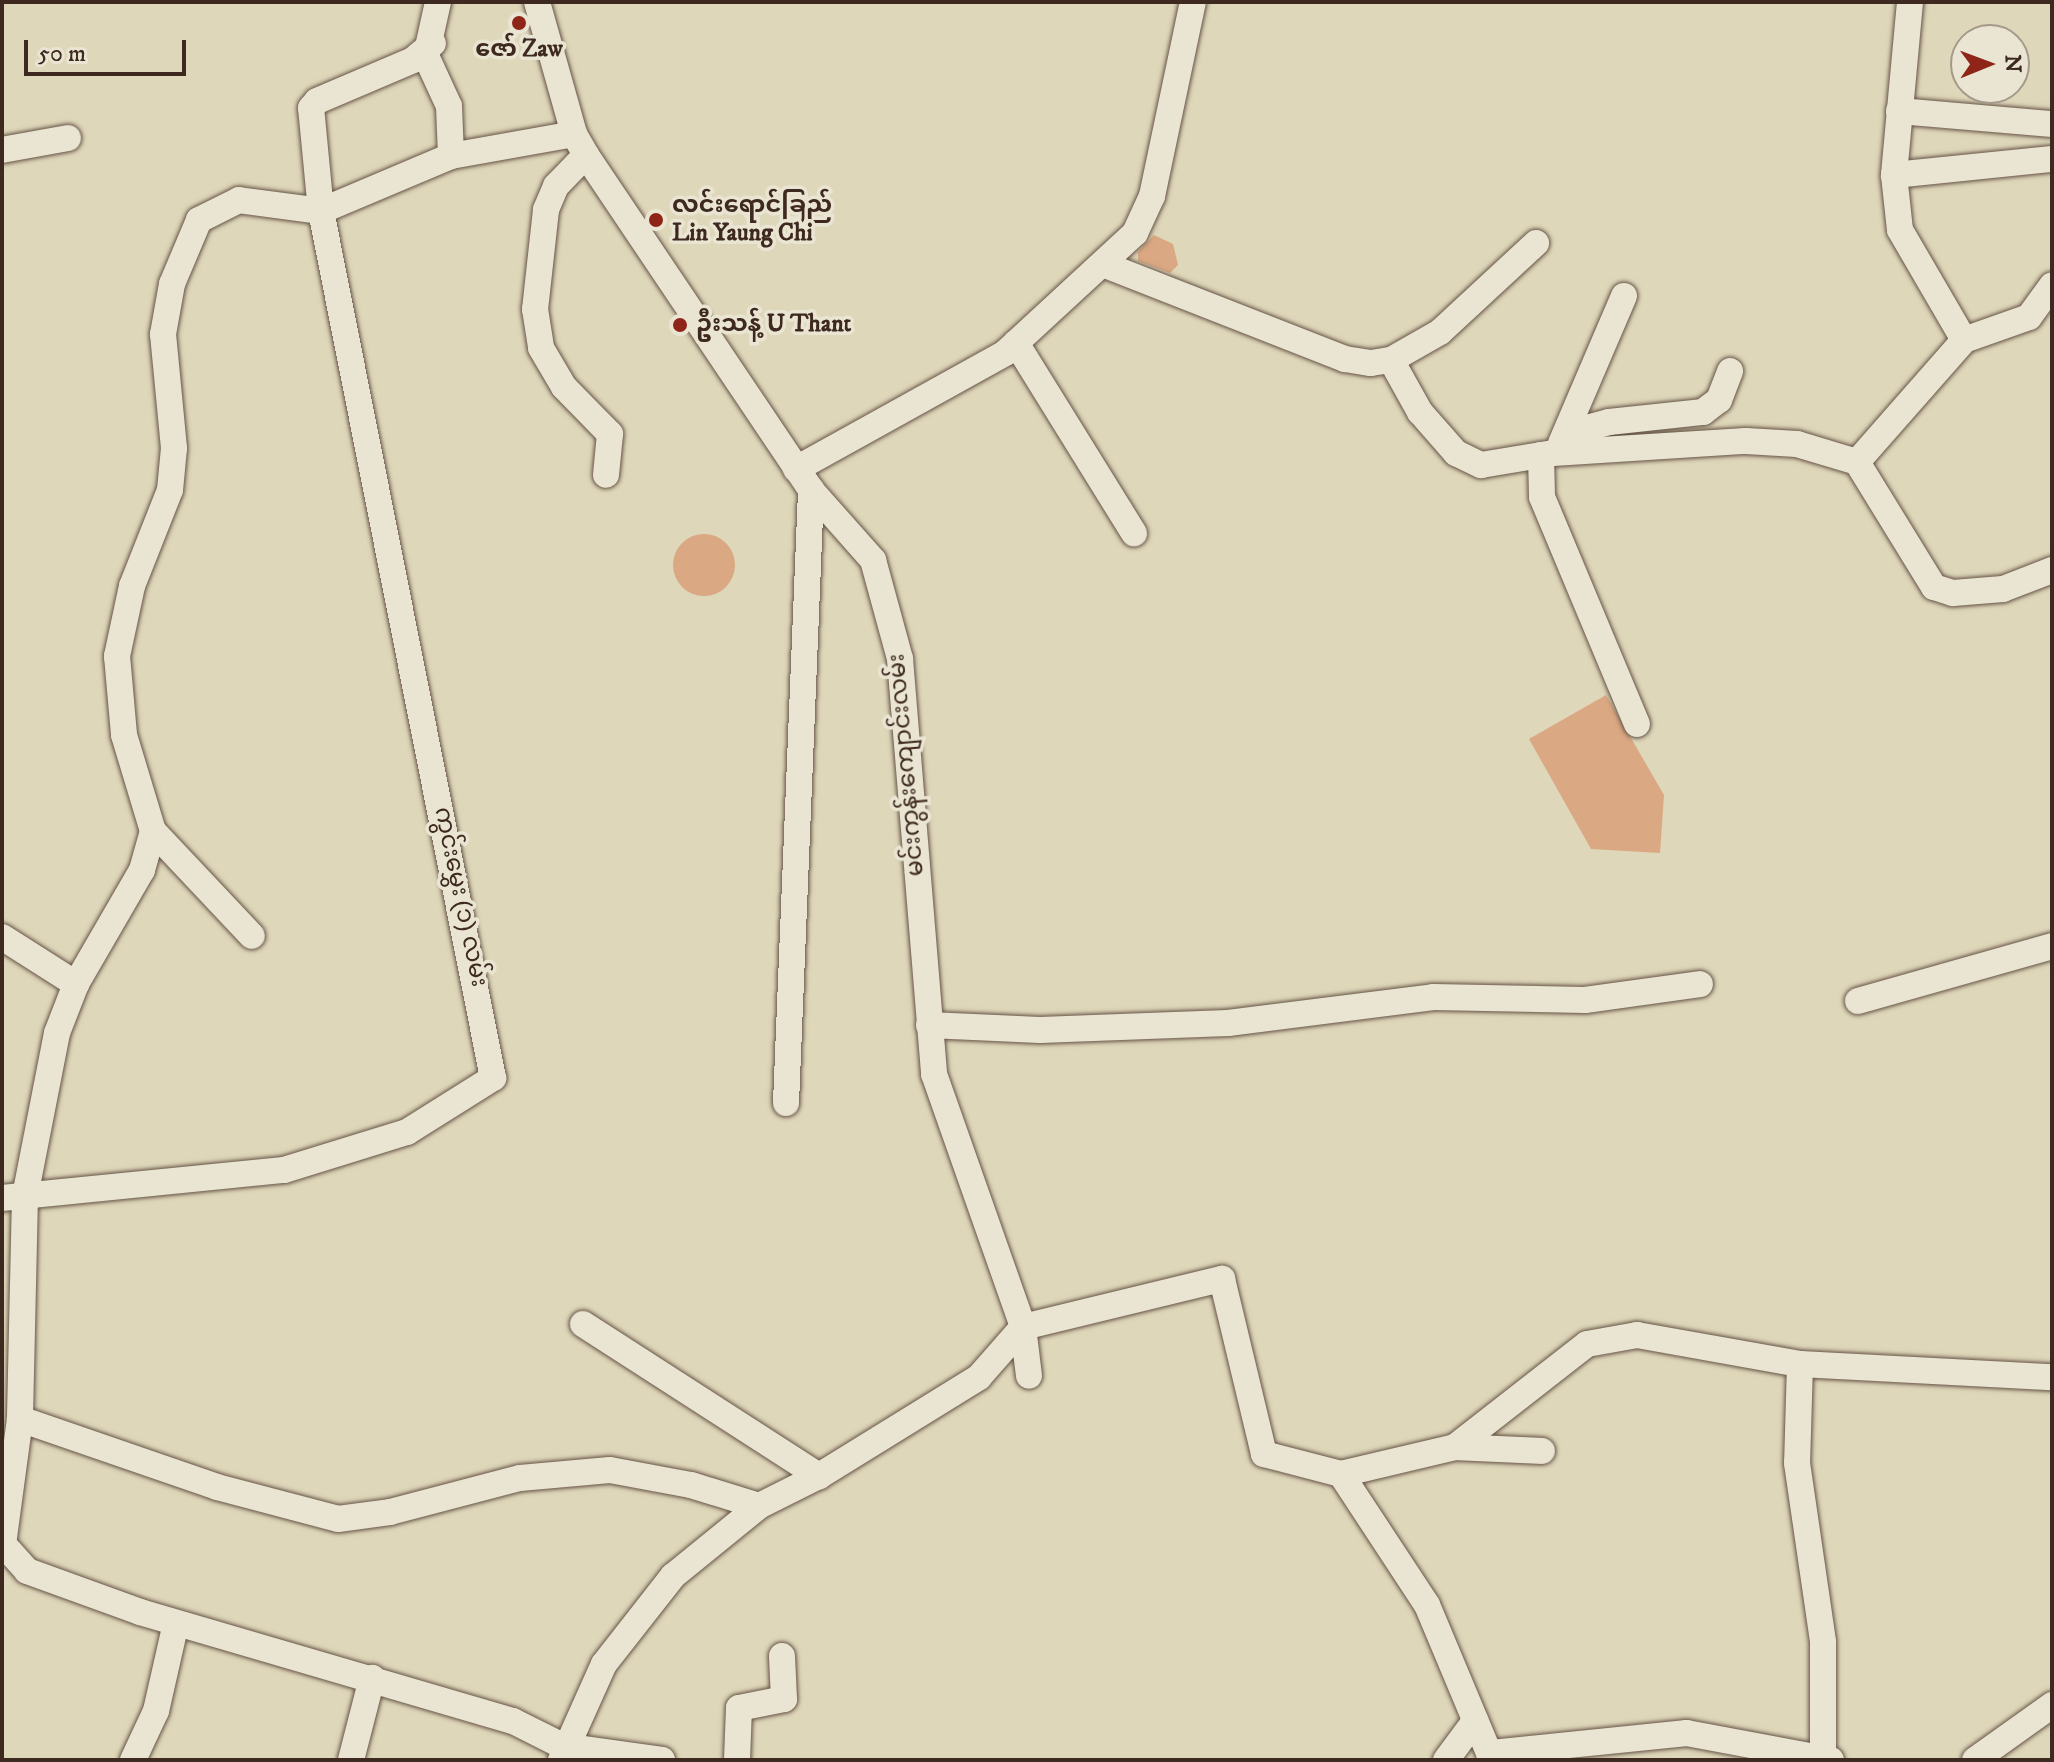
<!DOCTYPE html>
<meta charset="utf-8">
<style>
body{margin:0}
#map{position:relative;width:2054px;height:1762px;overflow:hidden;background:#dfd7ba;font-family:"IM FELL DW Pica","Noto Sans Myanmar",serif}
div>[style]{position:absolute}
.building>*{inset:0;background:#daa883}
.round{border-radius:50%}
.roads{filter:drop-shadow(0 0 2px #665446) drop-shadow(0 0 2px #665446)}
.street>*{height:26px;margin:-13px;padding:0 13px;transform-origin:13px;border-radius:13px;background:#eae5d2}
.dots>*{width:22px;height:22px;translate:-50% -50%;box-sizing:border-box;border:4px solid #eae5d2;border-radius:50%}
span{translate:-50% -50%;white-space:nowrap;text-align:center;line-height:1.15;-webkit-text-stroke:7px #eae5d2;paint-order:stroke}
.poi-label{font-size:24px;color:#3d291f;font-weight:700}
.left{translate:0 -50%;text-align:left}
.street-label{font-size:24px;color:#3d291f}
.frame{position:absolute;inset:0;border:4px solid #3d291f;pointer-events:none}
.north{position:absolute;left:1950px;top:24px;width:80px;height:80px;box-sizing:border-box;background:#eae5d2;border:2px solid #a59a8a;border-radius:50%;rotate:89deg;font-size:22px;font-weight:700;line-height:32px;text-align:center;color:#3d291f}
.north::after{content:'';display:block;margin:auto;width:28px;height:36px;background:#8f2418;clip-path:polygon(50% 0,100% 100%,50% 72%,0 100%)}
.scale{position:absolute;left:24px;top:40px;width:162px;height:36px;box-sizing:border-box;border:4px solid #3d291f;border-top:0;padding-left:10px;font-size:24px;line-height:28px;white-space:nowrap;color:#3d291f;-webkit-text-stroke:6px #eae5d2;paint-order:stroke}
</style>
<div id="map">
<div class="building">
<i style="clip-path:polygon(1154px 235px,1173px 244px,1178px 265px,1170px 273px,1138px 261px,1138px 252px)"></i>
<i class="round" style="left:673px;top:534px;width:62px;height:62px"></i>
<i style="clip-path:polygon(1606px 695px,1664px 795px,1660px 853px,1591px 849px,1529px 739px)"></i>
</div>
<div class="roads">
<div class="street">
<i style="left:438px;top:2px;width:55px;rotate:102.5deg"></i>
<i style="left:426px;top:56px;width:55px;rotate:65.3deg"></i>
<i style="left:449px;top:106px;width:50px;rotate:87.7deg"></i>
<i style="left:451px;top:156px;width:141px;rotate:157.1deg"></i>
<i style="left:321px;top:211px;width:83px;rotate:-172.4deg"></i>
<i style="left:239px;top:200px;width:45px;rotate:153.4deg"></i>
<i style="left:199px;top:220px;width:69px;rotate:112.9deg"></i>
<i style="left:172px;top:284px;width:51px;rotate:100.2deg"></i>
<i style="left:163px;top:334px;width:115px;rotate:84.5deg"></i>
<i style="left:174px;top:448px;width:42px;rotate:95.4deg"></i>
<i style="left:170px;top:490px;width:103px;rotate:111.6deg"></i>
<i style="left:132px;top:586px;width:72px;rotate:102.1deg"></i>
<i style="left:117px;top:656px;width:79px;rotate:84.9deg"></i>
<i style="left:124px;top:735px;width:100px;rotate:73.2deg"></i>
<i style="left:153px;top:831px;width:41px;rotate:105.8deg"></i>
<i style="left:142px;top:870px;width:132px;rotate:120.1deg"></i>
<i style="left:76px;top:984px;width:53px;rotate:111.2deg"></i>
<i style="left:57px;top:1033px;width:166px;rotate:101.1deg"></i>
<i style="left:25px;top:1196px;width:223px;rotate:91.3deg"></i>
<i style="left:20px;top:1419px;width:126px;rotate:97.7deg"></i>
<i style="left:3px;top:1544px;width:36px;rotate:48deg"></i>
<i style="left:27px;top:1571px;width:120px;rotate:19.9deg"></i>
<i style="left:140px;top:1612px;width:389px;rotate:16.3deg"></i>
<i style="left:513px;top:1721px;width:56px;rotate:26.6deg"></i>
<i style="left:563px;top:1746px;width:100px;rotate:8deg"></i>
<i style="left:537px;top:2px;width:137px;rotate:74.3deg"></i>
<i style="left:574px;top:134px;width:24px;rotate:60deg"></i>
<i style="left:586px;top:155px;width:404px;rotate:56.1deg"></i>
<i style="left:811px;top:490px;width:94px;rotate:48.5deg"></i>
<i style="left:873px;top:560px;width:103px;rotate:74.7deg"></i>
<i style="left:900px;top:659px;width:416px;rotate:85.3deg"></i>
<i style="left:934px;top:1074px;width:268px;rotate:70.6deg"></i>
<i style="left:1023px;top:1327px;width:49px;rotate:83deg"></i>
<i style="left:1910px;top:2px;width:174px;rotate:95.3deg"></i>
<i style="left:1894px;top:175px;width:159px;rotate:-5.8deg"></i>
<i style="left:1899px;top:111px;width:154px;rotate:4.9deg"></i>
<i style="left:2px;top:150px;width:67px;rotate:-10.3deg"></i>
<i style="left:586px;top:155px;width:43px;rotate:134.1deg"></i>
<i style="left:556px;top:186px;width:26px;rotate:113deg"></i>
<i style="left:546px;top:210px;width:100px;rotate:96.3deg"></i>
<i style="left:535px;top:309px;width:39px;rotate:81deg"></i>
<i style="left:541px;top:348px;width:45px;rotate:59.5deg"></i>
<i style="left:564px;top:387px;width:66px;rotate:45.6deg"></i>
<i style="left:610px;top:434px;width:41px;rotate:95.6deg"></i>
<i style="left:451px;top:156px;width:125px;rotate:-10.1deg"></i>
<i style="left:1894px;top:175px;width:55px;rotate:83.8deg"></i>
<i style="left:1900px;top:230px;width:127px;rotate:59.8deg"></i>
<i style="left:1105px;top:265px;width:258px;rotate:21.4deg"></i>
<i style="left:1345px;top:359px;width:26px;rotate:9deg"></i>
<i style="left:1371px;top:363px;width:20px;rotate:-9deg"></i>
<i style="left:1391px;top:360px;width:56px;rotate:-29.7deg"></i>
<i style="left:1440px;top:332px;width:131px;rotate:-42.8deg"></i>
<i style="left:1016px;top:343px;width:224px;rotate:58.2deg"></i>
<i style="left:1391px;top:360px;width:60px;rotate:60.9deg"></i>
<i style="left:1420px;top:412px;width:55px;rotate:48.7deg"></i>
<i style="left:1456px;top:453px;width:28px;rotate:26deg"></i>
<i style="left:1481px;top:465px;width:73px;rotate:-9.5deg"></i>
<i style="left:1553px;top:453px;width:193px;rotate:-3.6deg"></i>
<i style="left:1746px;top:441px;width:51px;rotate:3.4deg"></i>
<i style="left:1797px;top:444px;width:63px;rotate:16.7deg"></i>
<i style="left:1857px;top:462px;width:147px;rotate:58.4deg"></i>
<i style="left:1934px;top:587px;width:20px;rotate:18deg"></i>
<i style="left:1953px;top:593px;width:50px;rotate:-4.6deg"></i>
<i style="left:2003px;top:589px;width:53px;rotate:-21.2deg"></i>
<i style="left:1568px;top:433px;width:42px;rotate:-15deg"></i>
<i style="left:1609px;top:422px;width:95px;rotate:-6.1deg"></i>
<i style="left:1703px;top:412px;width:20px;rotate:-37deg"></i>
<i style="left:1719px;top:400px;width:31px;rotate:-69deg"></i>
<i style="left:1561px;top:443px;width:160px;rotate:-66.8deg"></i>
<i style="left:1541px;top:455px;width:42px;rotate:88.6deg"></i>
<i style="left:1542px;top:497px;width:246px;rotate:67.3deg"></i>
<i style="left:1857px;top:462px;width:162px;rotate:-48.7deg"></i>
<i style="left:1964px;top:340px;width:69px;rotate:-19.5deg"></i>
<i style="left:2029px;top:317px;width:39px;rotate:-54deg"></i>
<i style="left:796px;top:469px;width:239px;rotate:-29deg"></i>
<i style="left:1005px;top:353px;width:177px;rotate:-42.7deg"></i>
<i style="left:1135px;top:233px;width:41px;rotate:-65.3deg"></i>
<i style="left:1152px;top:196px;width:198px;rotate:-78.1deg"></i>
<i style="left:153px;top:831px;width:144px;rotate:46.7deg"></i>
<i style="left:2px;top:937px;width:88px;rotate:32.4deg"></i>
<i style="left:1858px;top:1001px;width:202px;rotate:-15.8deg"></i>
<i style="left:929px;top:1025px;width:111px;rotate:2.6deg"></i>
<i style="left:1040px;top:1030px;width:188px;rotate:-2.1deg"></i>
<i style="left:1228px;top:1023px;width:207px;rotate:-7.2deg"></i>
<i style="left:1433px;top:997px;width:152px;rotate:1.1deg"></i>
<i style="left:1585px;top:1000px;width:116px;rotate:-7.9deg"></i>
<i style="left:786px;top:1103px;width:614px;rotate:-87.66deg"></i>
<i style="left:2px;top:1198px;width:283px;rotate:-5.7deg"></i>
<i style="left:284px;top:1170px;width:129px;rotate:-17.2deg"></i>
<i style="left:407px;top:1132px;width:102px;rotate:-32.1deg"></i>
<i style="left:493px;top:1078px;width:884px;rotate:-101.22deg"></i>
<i style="left:321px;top:211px;width:103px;rotate:-95.5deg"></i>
<i style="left:311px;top:108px;width:9px;rotate:-49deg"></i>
<i style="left:317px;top:101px;width:104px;rotate:-23.1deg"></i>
<i style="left:413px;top:60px;width:26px;rotate:-40deg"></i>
<i style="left:583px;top:1324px;width:281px;rotate:32.8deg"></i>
<i style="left:1800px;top:1364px;width:99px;rotate:91.7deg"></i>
<i style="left:1797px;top:1463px;width:181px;rotate:81.7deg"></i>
<i style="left:1823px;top:1642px;width:116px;rotate:90deg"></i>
<i style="left:20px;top:1419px;width:208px;rotate:19deg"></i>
<i style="left:217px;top:1487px;width:125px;rotate:14.8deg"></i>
<i style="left:338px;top:1519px;width:52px;rotate:-7.7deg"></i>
<i style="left:390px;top:1512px;width:134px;rotate:-14.7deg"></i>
<i style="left:520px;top:1478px;width:90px;rotate:-5.1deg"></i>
<i style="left:610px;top:1470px;width:82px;rotate:10.5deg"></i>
<i style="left:691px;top:1485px;width:71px;rotate:17.2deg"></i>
<i style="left:1455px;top:1447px;width:87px;rotate:2.6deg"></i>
<i style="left:133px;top:1760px;width:54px;rotate:-64.9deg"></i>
<i style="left:156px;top:1711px;width:90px;rotate:-77.2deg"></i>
<i style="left:351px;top:1760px;width:85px;rotate:-75.6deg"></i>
<i style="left:561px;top:1760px;width:105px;rotate:-65.9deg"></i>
<i style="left:604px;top:1664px;width:112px;rotate:-51.9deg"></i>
<i style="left:673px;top:1576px;width:111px;rotate:-39.1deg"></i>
<i style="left:759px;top:1506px;width:67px;rotate:-26.6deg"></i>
<i style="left:819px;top:1476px;width:188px;rotate:-31.7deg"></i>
<i style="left:979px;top:1377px;width:67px;rotate:-48.7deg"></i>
<i style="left:1023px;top:1327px;width:205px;rotate:-13.6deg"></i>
<i style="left:1222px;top:1279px;width:180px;rotate:76.5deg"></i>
<i style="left:1264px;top:1454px;width:80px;rotate:14.6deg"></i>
<i style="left:737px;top:1760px;width:52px;rotate:-87.8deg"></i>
<i style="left:739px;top:1708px;width:46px;rotate:-11.3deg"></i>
<i style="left:784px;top:1699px;width:43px;rotate:-92.7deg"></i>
<i style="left:1446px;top:1760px;width:49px;rotate:-53.4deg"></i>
<i style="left:1831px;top:1760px;width:147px;rotate:-169.4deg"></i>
<i style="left:1687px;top:1733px;width:199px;rotate:174.2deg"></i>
<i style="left:1489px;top:1753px;width:160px;rotate:-112.7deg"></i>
<i style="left:1427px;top:1605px;width:157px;rotate:-123.3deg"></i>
<i style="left:1341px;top:1474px;width:117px;rotate:-13.3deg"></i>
<i style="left:1455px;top:1447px;width:167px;rotate:-38deg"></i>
<i style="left:1587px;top:1344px;width:51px;rotate:-10.2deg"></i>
<i style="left:1637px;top:1335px;width:166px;rotate:10.1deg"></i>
<i style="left:1800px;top:1364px;width:252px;rotate:3deg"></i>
<i style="left:1975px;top:1760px;width:95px;rotate:-35.5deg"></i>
</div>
</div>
<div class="dots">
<i style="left:519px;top:23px;background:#8f2418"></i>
<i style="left:656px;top:220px;background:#8f2418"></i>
<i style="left:680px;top:325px;background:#8f2418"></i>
</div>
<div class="poi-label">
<span style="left:519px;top:50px">ဇော် Zaw</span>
<span class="left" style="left:672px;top:220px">လင်းရောင်ခြည်<br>Lin Yaung Chi</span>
<span class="left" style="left:696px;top:325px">ဦးသန့် U Thant</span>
</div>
<div class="street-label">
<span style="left:907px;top:765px;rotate:-95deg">မင်းကွန်းကျောင်းလမ်း</span>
<span style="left:460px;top:897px;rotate:78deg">ကွင်းမွှေး (၁) လမ်း</span>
</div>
<div class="frame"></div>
<div class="north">N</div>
<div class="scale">50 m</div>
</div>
